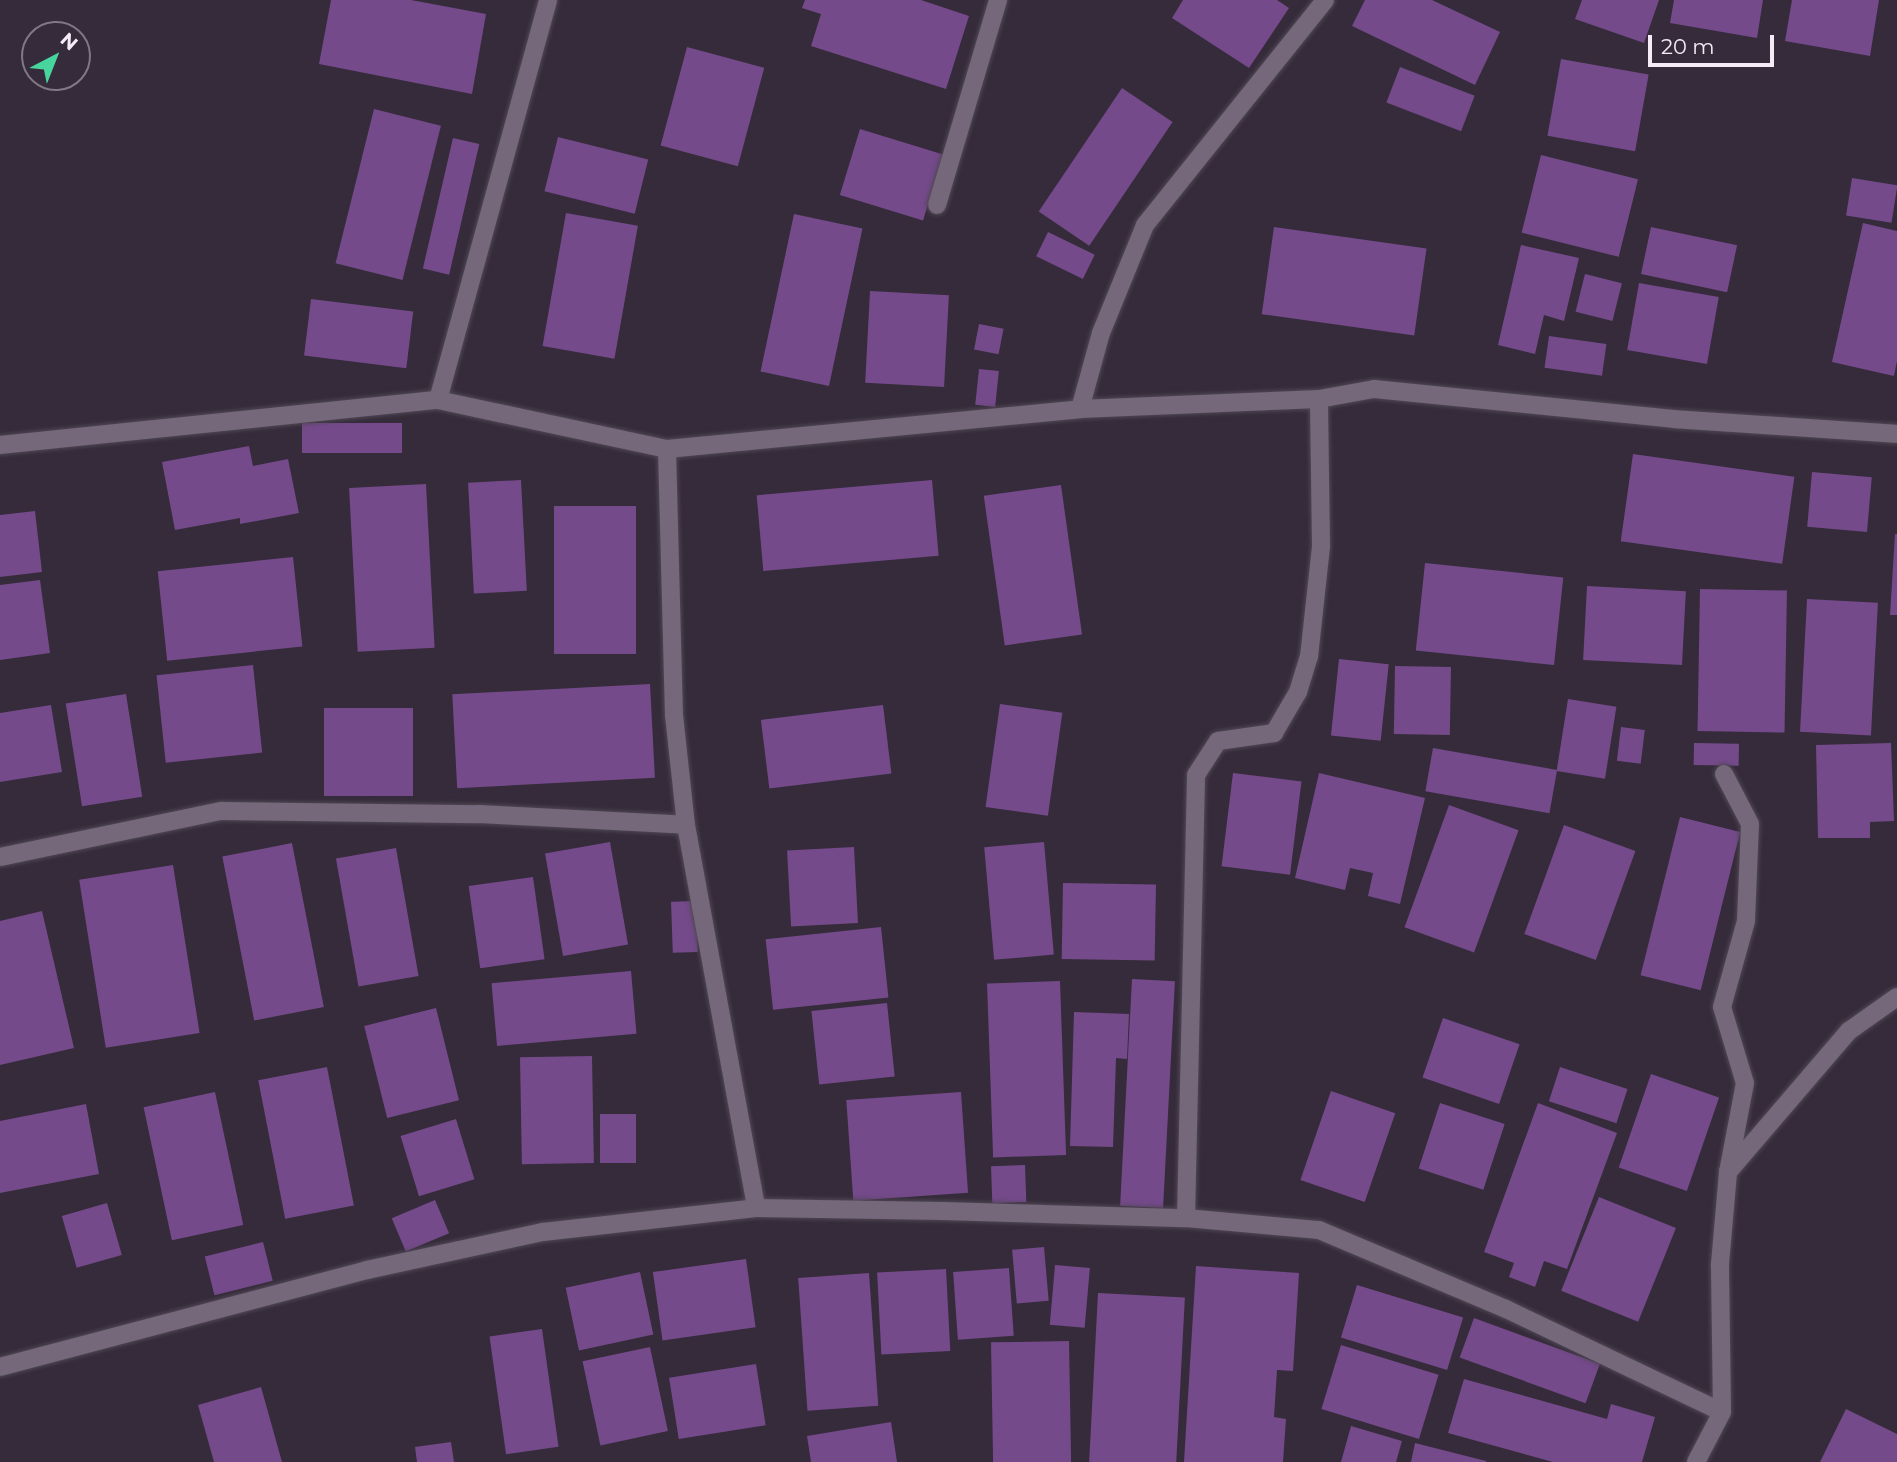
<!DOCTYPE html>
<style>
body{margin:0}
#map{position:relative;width:1897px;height:1462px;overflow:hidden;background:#352b3a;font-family:Montserrat,sans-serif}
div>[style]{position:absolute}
.building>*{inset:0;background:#744a8a;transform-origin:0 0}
.roads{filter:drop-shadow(0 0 2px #504754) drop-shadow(0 0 2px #504754)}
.minor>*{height:18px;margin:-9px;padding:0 9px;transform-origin:9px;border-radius:9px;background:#74687a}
span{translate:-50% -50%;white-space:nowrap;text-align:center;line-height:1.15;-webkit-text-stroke:6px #352b3a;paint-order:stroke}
.north{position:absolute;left:21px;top:21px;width:70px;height:70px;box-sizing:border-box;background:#352b3a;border:2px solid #817886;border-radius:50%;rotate:42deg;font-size:19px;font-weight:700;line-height:28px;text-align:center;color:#f3ecf7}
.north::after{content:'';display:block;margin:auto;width:24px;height:32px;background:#48d49d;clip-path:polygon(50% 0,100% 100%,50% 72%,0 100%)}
.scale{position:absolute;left:1648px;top:35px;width:126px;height:32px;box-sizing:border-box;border:4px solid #f3ecf7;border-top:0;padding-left:9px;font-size:21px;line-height:24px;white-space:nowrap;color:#f3ecf7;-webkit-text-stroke:5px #352b3a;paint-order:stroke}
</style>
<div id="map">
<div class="building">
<i style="clip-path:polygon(331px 0,411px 0,486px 14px,472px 94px,319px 64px)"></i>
<i style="clip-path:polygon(805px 0,921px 0,969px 16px,946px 89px,811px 46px,821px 14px,802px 8px)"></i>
<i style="clip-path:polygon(1183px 0,1277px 0,1289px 8px,1249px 68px,1172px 18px)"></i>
<i style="clip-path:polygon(1365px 0,1432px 0,1500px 32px,1475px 85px,1352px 26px)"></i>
<i style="clip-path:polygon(1582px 0,1659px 0,1644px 43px,1575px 19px)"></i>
<i style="clip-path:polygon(1674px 0,1763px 0,1757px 38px,1670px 23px)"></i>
<i style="clip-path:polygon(1792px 0,1879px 0,1870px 56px,1785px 41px)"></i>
<i style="left:687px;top:47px;width:80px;height:102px;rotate:15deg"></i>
<i style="left:1561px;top:59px;width:89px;height:78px;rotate:10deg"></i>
<i style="left:1400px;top:67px;width:80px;height:38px;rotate:21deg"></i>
<i style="left:1122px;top:88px;width:61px;height:149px;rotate:34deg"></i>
<i style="left:374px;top:109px;width:69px;height:159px;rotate:14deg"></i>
<i style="left:860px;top:129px;width:87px;height:69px;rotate:17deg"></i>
<i style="left:558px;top:137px;width:93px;height:56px;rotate:14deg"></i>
<i style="left:453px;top:138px;width:27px;height:134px;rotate:13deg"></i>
<i style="left:1541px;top:155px;width:100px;height:80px;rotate:14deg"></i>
<i style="left:1852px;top:178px;width:46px;height:38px;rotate:9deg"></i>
<i style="left:566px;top:213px;width:73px;height:135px;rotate:10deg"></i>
<i style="left:794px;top:214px;width:70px;height:161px;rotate:12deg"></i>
<i style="clip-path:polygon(1863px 223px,1897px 231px,1897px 361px,1894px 376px,1832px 362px)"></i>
<i style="left:1274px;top:227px;width:154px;height:88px;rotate:8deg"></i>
<i style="left:1651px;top:227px;width:88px;height:48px;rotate:12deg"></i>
<i style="left:1048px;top:232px;width:52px;height:27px;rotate:26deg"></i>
<i style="clip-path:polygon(1521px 245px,1579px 258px,1564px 321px,1544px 315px,1535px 354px,1498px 345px)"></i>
<i style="left:1585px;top:274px;width:38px;height:39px;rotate:14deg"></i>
<i style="left:1639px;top:283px;width:81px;height:68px;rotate:10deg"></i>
<i style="left:870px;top:291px;width:79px;height:92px;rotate:3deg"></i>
<i style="left:311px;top:299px;width:103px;height:57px;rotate:7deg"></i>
<i style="left:979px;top:324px;width:25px;height:26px;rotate:11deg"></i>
<i style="left:1549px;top:336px;width:58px;height:32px;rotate:8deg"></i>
<i style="left:979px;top:369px;width:20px;height:36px;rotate:6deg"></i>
<i style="left:302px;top:423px;width:100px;height:30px"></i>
<i style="clip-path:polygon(249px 446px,253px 466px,288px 459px,299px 513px,240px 524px,240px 518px,175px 530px,162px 462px)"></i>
<i style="left:1633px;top:454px;width:163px;height:88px;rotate:8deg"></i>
<i style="left:1812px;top:472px;width:60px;height:55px;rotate:5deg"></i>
<i style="left:521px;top:480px;width:111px;height:53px;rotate:87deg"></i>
<i style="left:932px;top:480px;width:76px;height:176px;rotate:85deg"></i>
<i style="left:426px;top:484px;width:164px;height:77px;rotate:87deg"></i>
<i style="left:1061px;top:485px;width:151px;height:78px;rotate:82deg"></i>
<i style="left:554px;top:506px;width:82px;height:148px"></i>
<i style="clip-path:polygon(35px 511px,42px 572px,0 577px,0 515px)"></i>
<i style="clip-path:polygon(1895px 534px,1897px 534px,1897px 615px,1890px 615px)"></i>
<i style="left:293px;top:557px;width:90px;height:136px;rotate:84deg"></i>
<i style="left:1425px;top:563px;width:139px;height:88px;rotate:6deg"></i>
<i style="clip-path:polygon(40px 580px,50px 653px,0 660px,0 585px)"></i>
<i style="left:1587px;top:586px;width:99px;height:74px;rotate:3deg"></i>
<i style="left:1700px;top:589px;width:87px;height:142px;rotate:1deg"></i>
<i style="left:1807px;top:599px;width:71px;height:133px;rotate:3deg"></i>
<i style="left:1339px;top:659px;width:50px;height:77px;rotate:6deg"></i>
<i style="left:253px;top:665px;width:88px;height:97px;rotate:84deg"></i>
<i style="left:1395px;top:666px;width:56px;height:68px;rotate:1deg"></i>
<i style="left:650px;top:684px;width:94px;height:198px;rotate:87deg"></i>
<i style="left:126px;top:694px;width:104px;height:61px;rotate:81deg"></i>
<i style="left:1568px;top:699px;width:49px;height:73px;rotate:9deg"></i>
<i style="left:1000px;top:704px;width:63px;height:104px;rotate:8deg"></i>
<i style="clip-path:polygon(51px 705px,62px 772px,0 782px,0 713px)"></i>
<i style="left:883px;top:705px;width:69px;height:123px;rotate:83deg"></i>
<i style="left:324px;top:708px;width:89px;height:88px"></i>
<i style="left:1621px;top:727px;width:24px;height:34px;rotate:7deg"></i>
<i style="left:1694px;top:743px;width:45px;height:22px;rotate:1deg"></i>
<i style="clip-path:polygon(1891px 743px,1894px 821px,1870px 822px,1870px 838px,1818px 838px,1816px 745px)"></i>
<i style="left:1433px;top:748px;width:126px;height:44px;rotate:10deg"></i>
<i style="left:1233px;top:773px;width:69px;height:94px;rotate:7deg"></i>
<i style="clip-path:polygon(1319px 773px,1425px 798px,1400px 904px,1368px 896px,1373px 873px,1350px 868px,1345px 890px,1295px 878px)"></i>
<i style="left:1449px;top:805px;width:74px;height:130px;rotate:20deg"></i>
<i style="left:1680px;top:817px;width:62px;height:163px;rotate:14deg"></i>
<i style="left:1564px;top:825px;width:76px;height:116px;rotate:20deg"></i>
<i style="left:610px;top:842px;width:104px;height:66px;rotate:80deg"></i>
<i style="left:1044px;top:842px;width:113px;height:60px;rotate:85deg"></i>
<i style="left:292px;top:843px;width:167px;height:71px;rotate:79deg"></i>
<i style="left:854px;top:847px;width:76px;height:67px;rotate:87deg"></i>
<i style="left:396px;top:848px;width:130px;height:61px;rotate:80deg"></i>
<i style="left:173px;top:865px;width:170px;height:95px;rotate:81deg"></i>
<i style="left:533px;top:877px;width:83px;height:65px;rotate:82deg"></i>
<i style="left:1063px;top:883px;width:93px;height:76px;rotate:1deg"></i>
<i style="left:696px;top:901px;width:51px;height:25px;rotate:88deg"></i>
<i style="clip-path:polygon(42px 911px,74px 1048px,0 1065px,0 921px)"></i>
<i style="left:881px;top:927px;width:71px;height:116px;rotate:84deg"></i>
<i style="left:631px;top:971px;width:63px;height:140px;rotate:85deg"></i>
<i style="left:1132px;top:979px;width:43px;height:227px;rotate:3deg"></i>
<i style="left:1060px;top:981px;width:174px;height:73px;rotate:88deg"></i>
<i style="left:887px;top:1003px;width:74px;height:76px;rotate:84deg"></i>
<i style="left:436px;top:1008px;width:95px;height:74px;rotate:76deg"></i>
<i style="clip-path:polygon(1074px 1012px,1129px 1014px,1127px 1059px,1116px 1058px,1113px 1147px,1070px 1146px)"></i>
<i style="left:1443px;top:1018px;width:81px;height:63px;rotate:19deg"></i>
<i style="left:592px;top:1056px;width:107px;height:72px;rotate:89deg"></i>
<i style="left:327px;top:1067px;width:141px;height:70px;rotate:79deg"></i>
<i style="left:1560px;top:1067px;width:71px;height:36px;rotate:18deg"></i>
<i style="left:1651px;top:1074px;width:72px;height:99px;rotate:19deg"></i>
<i style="left:1331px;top:1091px;width:68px;height:94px;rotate:19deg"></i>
<i style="left:215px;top:1092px;width:136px;height:73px;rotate:78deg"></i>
<i style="left:961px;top:1092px;width:101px;height:115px;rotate:86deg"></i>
<i style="left:1440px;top:1103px;width:68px;height:69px;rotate:18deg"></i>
<i style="clip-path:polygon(1538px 1103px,1617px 1133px,1567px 1269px,1544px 1261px,1535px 1287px,1509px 1277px,1514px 1263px,1484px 1252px)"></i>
<i style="clip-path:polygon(86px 1104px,99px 1174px,0 1193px,0 1121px)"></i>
<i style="left:600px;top:1114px;width:36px;height:49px"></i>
<i style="left:456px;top:1119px;width:63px;height:58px;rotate:73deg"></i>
<i style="left:1025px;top:1165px;width:37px;height:34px;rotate:88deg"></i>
<i style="left:1599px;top:1197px;width:83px;height:101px;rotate:22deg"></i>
<i style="left:435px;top:1200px;width:36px;height:47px;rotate:67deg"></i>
<i style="left:107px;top:1203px;width:54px;height:47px;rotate:74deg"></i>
<i style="left:263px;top:1242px;width:40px;height:60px;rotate:76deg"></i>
<i style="left:1044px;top:1247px;width:54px;height:32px;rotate:85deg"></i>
<i style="left:746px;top:1259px;width:69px;height:94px;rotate:82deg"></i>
<i style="left:1055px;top:1265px;width:35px;height:60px;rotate:5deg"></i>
<i style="clip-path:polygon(1196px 1266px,1299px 1273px,1293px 1371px,1277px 1370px,1274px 1417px,1286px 1419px,1283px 1462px,1184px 1462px)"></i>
<i style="left:1009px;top:1268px;width:68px;height:56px;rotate:86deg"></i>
<i style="left:946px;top:1269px;width:82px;height:69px;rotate:87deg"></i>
<i style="left:640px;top:1272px;width:64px;height:76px;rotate:78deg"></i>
<i style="left:869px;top:1273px;width:133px;height:71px;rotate:86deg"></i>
<i style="left:1357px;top:1285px;width:111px;height:55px;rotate:17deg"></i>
<i style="left:1098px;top:1293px;width:87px;height:169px;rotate:3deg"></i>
<i style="left:1474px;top:1318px;width:134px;height:42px;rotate:20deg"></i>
<i style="left:542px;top:1329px;width:119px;height:53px;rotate:82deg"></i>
<i style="left:1069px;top:1341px;width:121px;height:78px;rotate:89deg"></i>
<i style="left:1341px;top:1345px;width:102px;height:67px;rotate:17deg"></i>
<i style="left:650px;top:1347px;width:86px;height:69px;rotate:78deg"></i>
<i style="left:756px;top:1364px;width:62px;height:88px;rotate:81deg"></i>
<i style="clip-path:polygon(1464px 1379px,1607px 1419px,1611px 1404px,1655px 1417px,1642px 1462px,1553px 1462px,1448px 1433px)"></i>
<i style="clip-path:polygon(261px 1387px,282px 1462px,214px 1462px,198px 1405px)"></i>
<i style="clip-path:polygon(1846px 1409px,1897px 1434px,1897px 1462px,1820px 1462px)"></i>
<i style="clip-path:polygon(891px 1422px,897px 1462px,811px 1462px,807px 1436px)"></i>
<i style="clip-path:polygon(1351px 1426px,1402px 1441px,1396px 1462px,1341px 1462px)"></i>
<i style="clip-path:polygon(451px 1442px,454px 1462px,417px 1462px,415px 1447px)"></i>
<i style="clip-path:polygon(1415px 1443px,1486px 1461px,1486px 1462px,1411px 1462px)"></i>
</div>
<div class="roads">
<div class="minor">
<i style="left:937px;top:205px;width:214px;rotate:-73.4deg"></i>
<i style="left:438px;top:400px;width:415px;rotate:-74.6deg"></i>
<i style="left:1080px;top:409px;width:79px;rotate:-74.6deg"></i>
<i style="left:1101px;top:333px;width:117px;rotate:-67.8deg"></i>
<i style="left:1145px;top:225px;width:288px;rotate:-51.3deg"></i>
<i style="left:0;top:445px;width:440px;rotate:-5.9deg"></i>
<i style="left:438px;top:400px;width:234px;rotate:12.1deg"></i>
<i style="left:667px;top:449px;width:415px;rotate:-5.5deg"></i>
<i style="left:1080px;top:409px;width:239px;rotate:-2.4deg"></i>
<i style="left:1319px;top:399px;width:56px;rotate:-10.3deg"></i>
<i style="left:1374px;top:389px;width:301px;rotate:5.7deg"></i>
<i style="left:1674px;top:419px;width:224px;rotate:3.8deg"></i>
<i style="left:667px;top:449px;width:266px;rotate:88.5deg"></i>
<i style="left:674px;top:715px;width:111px;rotate:83.8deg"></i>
<i style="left:686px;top:825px;width:389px;rotate:79.6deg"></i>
<i style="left:1724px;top:774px;width:56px;rotate:62.5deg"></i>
<i style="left:1750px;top:824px;width:97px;rotate:92.4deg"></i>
<i style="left:1746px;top:921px;width:89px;rotate:105.6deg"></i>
<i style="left:1722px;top:1007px;width:79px;rotate:73.2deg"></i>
<i style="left:1745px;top:1083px;width:91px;rotate:100.8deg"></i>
<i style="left:0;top:857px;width:226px;rotate:-11.8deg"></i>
<i style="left:221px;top:811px;width:258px;rotate:0.7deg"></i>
<i style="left:479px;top:814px;width:207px;rotate:3deg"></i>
<i style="left:1186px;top:1218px;width:443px;rotate:-88.7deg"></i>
<i style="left:1196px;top:775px;width:40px;rotate:-57.1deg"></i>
<i style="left:1218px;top:741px;width:57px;rotate:-8.1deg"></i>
<i style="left:1274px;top:733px;width:48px;rotate:-59.7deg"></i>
<i style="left:1298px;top:692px;width:37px;rotate:-73deg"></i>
<i style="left:1309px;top:657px;width:112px;rotate:-83.8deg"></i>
<i style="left:1321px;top:546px;width:147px;rotate:-90.8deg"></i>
<i style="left:0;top:1367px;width:380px;rotate:-14.8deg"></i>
<i style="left:367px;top:1270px;width:180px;rotate:-12.2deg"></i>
<i style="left:543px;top:1232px;width:214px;rotate:-6.4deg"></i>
<i style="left:756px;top:1208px;width:187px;rotate:0.9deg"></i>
<i style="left:943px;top:1211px;width:243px;rotate:1.7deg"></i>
<i style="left:1186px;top:1218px;width:134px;rotate:5.2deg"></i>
<i style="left:1319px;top:1230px;width:203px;rotate:22.9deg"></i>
<i style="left:1506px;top:1309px;width:239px;rotate:25.5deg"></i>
<i style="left:1696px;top:1462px;width:56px;rotate:-62.5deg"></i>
<i style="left:1722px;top:1412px;width:148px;rotate:-90.8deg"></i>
<i style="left:1720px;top:1264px;width:92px;rotate:-85deg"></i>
<i style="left:1728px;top:1172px;width:186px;rotate:-49.4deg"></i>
<i style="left:1849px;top:1031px;width:59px;rotate:-35.3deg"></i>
</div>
</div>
<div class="north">N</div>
<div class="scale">20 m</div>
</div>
